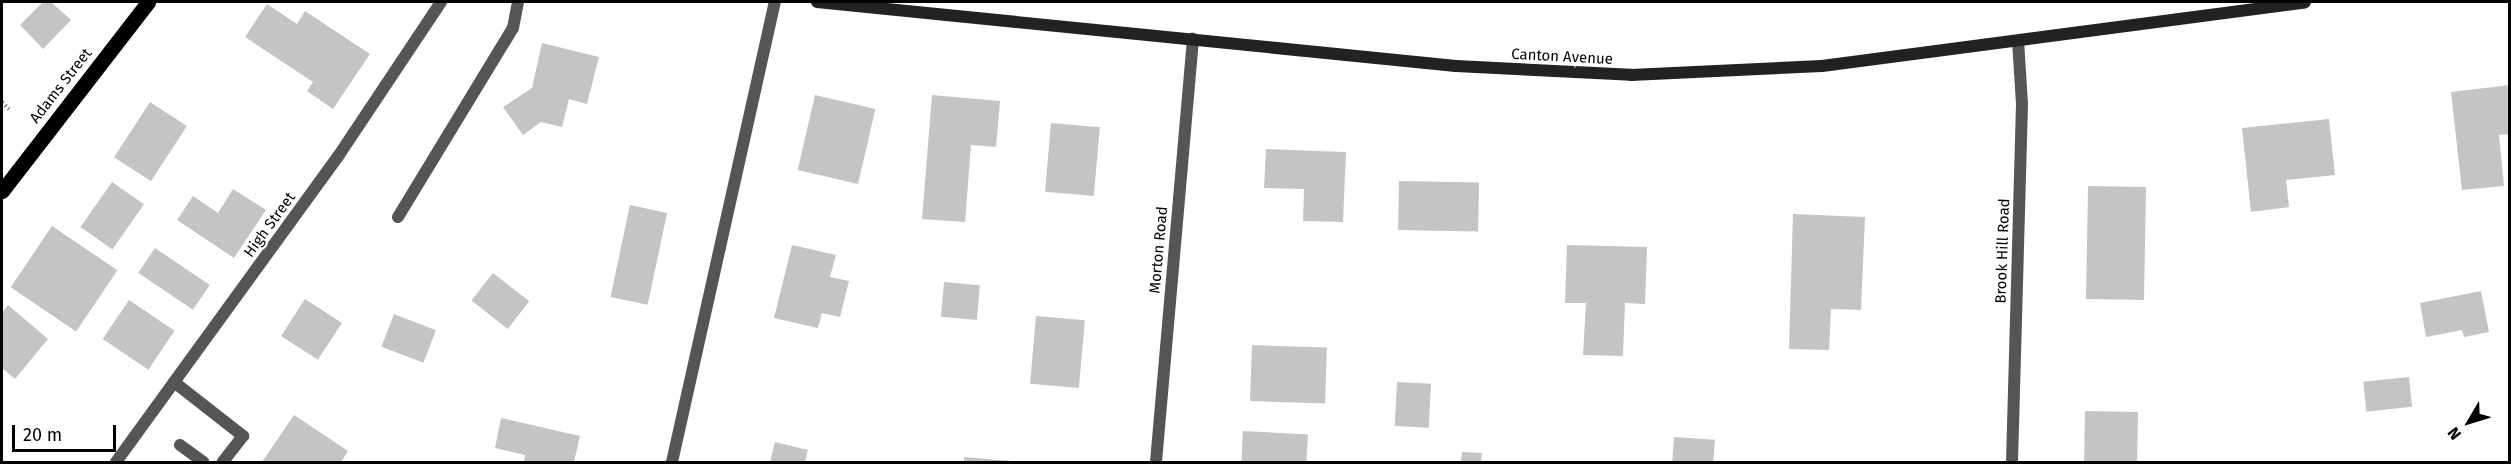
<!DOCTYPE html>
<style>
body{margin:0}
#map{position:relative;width:2511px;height:464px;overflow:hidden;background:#fff;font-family:"Fira Sans",sans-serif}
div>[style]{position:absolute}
.building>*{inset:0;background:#c4c4c4;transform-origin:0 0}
.path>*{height:4px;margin-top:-2px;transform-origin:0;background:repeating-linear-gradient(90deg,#777 0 1.5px,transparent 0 4.5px)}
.lane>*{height:12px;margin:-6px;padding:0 6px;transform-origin:6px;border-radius:6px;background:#555}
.street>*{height:12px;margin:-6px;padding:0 6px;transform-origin:6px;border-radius:6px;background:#555}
.secondary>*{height:12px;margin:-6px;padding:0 6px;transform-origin:6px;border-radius:6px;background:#222}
.primary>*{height:15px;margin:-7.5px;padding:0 7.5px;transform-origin:7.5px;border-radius:7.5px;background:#000}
span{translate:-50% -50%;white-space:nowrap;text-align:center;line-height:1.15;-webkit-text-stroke:4.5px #fff;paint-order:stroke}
.street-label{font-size:15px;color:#000}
.frame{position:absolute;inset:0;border:3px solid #000;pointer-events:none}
.north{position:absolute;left:2439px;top:392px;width:60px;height:60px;-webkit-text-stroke:4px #fff;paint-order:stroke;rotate:232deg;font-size:16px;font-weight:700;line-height:24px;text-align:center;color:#000}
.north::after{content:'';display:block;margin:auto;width:21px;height:27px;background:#000;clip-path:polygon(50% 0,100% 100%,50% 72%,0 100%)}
.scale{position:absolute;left:12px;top:425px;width:104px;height:27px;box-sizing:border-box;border:3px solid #000;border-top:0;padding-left:8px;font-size:18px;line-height:21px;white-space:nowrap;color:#000;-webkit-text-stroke:4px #fff;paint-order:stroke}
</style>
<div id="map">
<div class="building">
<i style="clip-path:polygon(43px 2px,51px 2px,71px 20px,43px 49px,20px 25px)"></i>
<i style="clip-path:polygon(267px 4px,297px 24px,305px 11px,370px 54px,333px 109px,307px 91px,313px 82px,245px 37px)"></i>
<i style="clip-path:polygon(542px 43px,599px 57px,587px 104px,569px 99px,562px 127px,541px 122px,523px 135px,503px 107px,532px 88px)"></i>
<i style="clip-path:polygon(2510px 85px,2510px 134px,2499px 135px,2504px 186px,2462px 190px,2451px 92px)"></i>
<i style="left:815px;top:95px;width:62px;height:77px;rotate:13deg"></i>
<i style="clip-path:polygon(932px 95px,1000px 101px,996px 147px,971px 145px,965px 222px,922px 219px)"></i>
<i style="left:150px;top:102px;width:44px;height:66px;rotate:33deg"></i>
<i style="clip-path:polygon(2329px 119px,2335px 175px,2286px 180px,2289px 207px,2251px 212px,2242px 128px)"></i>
<i style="left:1051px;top:123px;width:49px;height:69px;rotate:5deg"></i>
<i style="clip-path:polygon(1266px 149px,1346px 152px,1343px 222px,1303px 221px,1304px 189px,1264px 188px)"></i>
<i style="left:1399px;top:181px;width:80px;height:49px;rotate:1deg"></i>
<i style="left:112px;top:182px;width:39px;height:55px;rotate:35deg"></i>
<i style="left:2088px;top:186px;width:58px;height:113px;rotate:1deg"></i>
<i style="clip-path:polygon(233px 189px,266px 210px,234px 258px,177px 220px,193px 196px,218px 213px)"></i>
<i style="left:630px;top:205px;width:38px;height:94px;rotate:12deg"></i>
<i style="clip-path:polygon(1793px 214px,1865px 217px,1861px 310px,1831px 309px,1829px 350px,1789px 349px)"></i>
<i style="left:52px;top:226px;width:79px;height:74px;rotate:34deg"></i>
<i style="clip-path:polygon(792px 245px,836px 255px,830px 277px,849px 281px,840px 317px,822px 313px,818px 328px,774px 318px)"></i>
<i style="clip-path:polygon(1567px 245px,1647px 247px,1645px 304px,1625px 303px,1623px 356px,1583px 355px,1586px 303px,1565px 303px)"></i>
<i style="left:155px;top:248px;width:66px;height:30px;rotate:34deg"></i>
<i style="left:493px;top:273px;width:46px;height:35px;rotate:38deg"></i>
<i style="left:944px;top:282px;width:36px;height:35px;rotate:5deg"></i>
<i style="clip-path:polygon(2481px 291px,2489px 332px,2464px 337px,2462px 330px,2426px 337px,2420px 303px)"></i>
<i style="left:305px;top:299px;width:44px;height:44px;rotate:33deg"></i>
<i style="left:129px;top:300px;width:55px;height:47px;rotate:34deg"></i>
<i style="clip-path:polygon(8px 305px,48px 339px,15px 379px,2px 368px,2px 313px)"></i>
<i style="left:394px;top:314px;width:45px;height:35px;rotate:21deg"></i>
<i style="left:1036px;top:316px;width:49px;height:68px;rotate:5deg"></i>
<i style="left:1252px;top:345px;width:75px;height:56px;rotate:2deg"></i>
<i style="left:2409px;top:377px;width:30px;height:46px;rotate:84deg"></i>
<i style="left:1397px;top:382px;width:34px;height:44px;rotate:3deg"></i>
<i style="left:2085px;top:411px;width:53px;height:51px;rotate:1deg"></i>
<i style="clip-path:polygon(294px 415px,348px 451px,341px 462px,262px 462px)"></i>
<i style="clip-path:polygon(501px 418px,580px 436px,574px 462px,524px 462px,525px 455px,495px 448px)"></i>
<i style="left:1243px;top:431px;width:65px;height:31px;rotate:3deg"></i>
<i style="left:1674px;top:437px;width:41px;height:25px;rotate:4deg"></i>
<i style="clip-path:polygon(775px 442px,808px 450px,805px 462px,770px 462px)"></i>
<i style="clip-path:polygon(1462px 452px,1482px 453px,1481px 462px,1461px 462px)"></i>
<i style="clip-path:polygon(964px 457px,1012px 461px,1012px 462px,964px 462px)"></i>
</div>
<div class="path">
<i style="left:2px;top:102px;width:10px;rotate:45deg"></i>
</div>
<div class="lane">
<i style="left:398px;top:217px;width:221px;rotate:-58.7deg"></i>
<i style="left:513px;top:28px;width:26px;rotate:-79deg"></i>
<i style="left:174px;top:382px;width:88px;rotate:38deg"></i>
<i style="left:243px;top:436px;width:33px;rotate:128deg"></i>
<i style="left:180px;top:445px;width:29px;rotate:36deg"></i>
<i style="left:672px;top:462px;width:471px;rotate:-77.4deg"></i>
</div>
<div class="street">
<i style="left:116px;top:462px;width:379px;rotate:-54deg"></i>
<i style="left:339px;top:155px;width:184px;rotate:-56.3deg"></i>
<i style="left:1156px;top:462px;width:425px;rotate:-85deg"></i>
<i style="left:2012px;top:462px;width:358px;rotate:-88.4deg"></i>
<i style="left:2022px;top:104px;width:63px;rotate:-93.6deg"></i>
</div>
<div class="secondary">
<i style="left:817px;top:2px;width:642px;rotate:5.72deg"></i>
<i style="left:1456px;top:66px;width:175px;rotate:2.9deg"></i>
<i style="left:1631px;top:75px;width:191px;rotate:-2.7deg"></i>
<i style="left:1822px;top:66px;width:487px;rotate:-7.5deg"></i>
</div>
<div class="primary">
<i style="left:2px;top:191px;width:239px;rotate:-52.3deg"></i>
</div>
<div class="street-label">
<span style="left:1562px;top:57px;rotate:3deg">Canton Avenue</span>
<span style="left:61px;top:86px;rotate:-52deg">Adams Street</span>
<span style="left:270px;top:225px;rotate:-54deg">High Street</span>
<span style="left:1159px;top:250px;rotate:-85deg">Morton Road</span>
<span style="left:2003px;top:251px;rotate:-88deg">Brook Hill Road</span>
</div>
<div class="frame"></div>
<div class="north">N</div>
<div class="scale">20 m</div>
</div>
